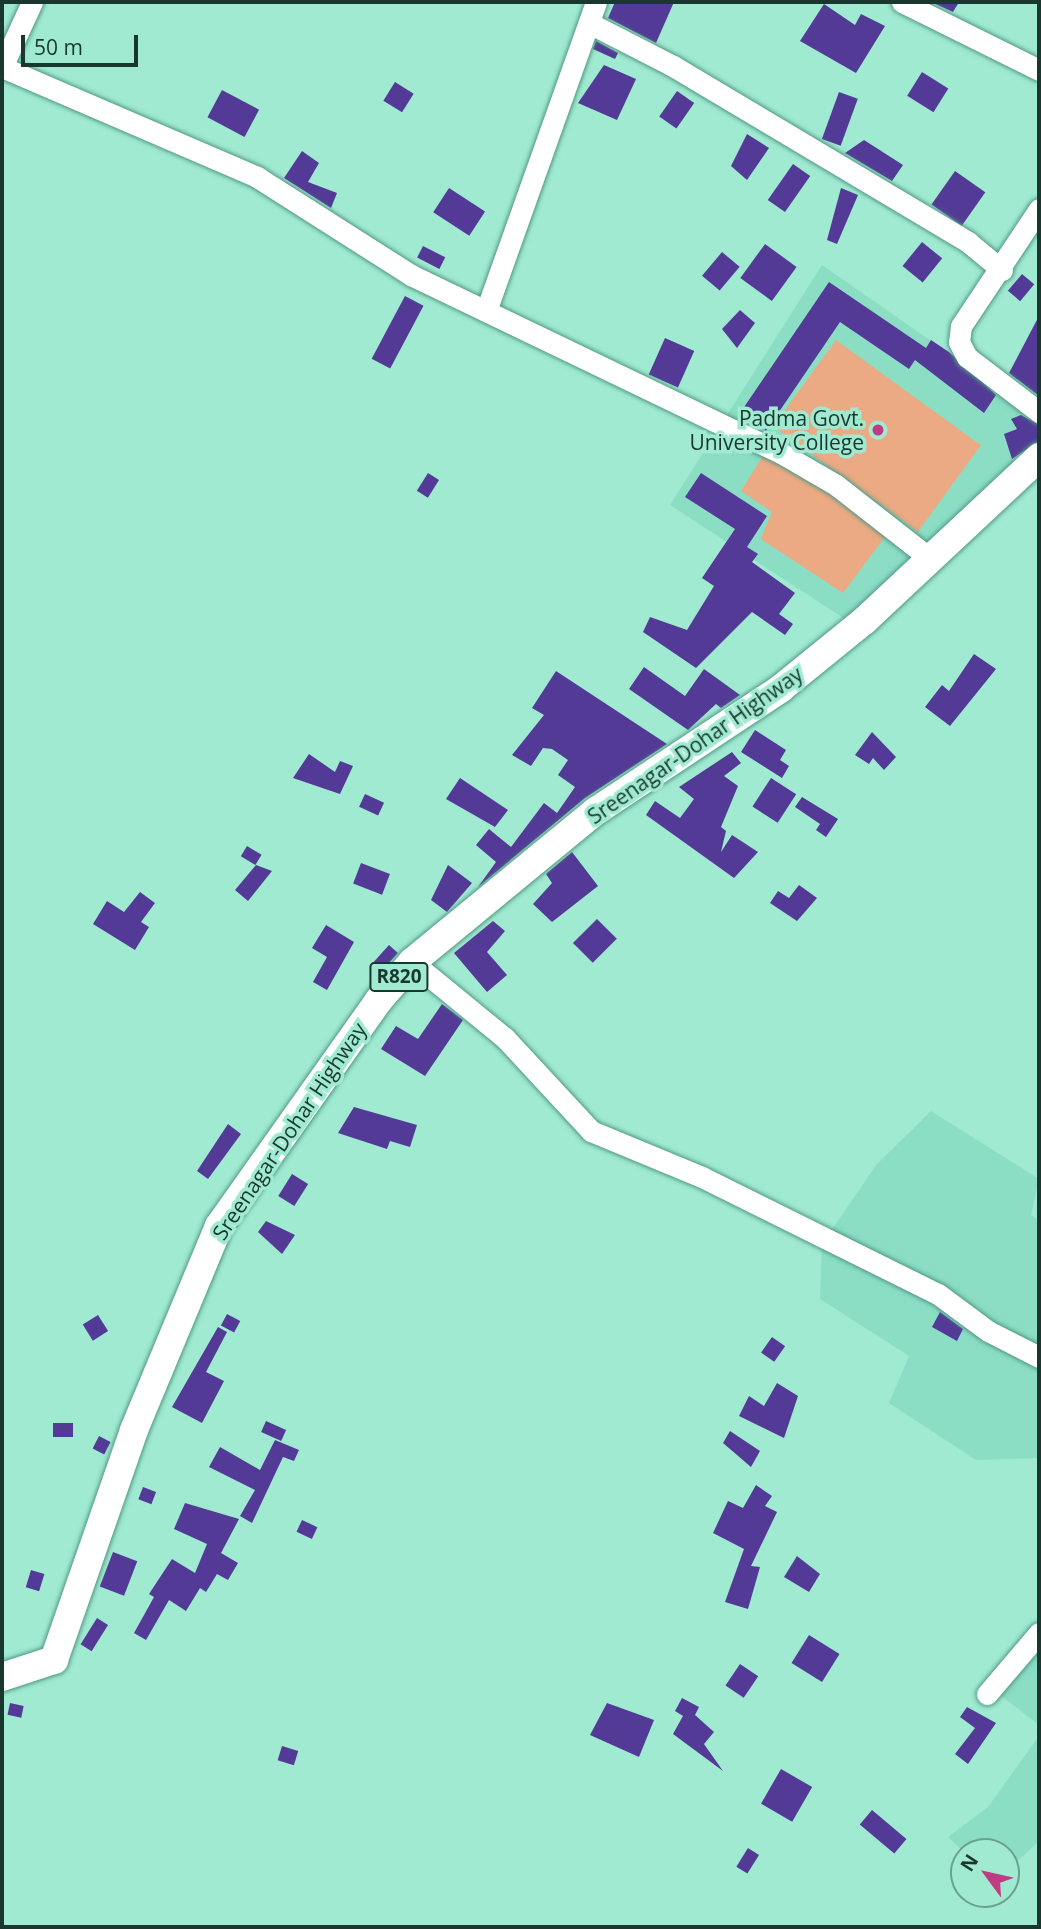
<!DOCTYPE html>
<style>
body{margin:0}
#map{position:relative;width:1041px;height:1929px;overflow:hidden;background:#a0ead2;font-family:"Open Sans",sans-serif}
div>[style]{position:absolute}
.built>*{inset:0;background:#8bddc4}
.green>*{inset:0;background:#ebaa83;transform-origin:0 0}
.building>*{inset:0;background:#533a96;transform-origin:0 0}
.roads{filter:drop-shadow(0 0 2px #509883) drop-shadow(0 0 2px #509883)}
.minor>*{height:21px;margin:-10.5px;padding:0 10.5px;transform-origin:10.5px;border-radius:10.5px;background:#fff}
.major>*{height:28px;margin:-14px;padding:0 14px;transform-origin:14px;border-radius:14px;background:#fff}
.dots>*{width:19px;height:19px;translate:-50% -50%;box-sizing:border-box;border:4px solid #a0ead2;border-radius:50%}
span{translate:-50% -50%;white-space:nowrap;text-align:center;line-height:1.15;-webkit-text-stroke:7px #a0ead2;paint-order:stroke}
.shield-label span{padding:2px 5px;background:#a0ead2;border:2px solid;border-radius:5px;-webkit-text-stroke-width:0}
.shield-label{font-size:19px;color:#19372e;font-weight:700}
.poi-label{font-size:21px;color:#19372e}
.right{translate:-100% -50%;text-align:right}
.street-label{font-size:21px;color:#19372e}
.frame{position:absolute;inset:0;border:4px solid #19372e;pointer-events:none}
.north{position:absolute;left:950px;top:1838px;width:70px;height:70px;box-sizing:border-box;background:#a0ead2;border:2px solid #6aa290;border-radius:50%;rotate:303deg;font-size:19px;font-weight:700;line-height:28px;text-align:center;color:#19372e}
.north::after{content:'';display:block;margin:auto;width:24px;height:32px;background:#c03c82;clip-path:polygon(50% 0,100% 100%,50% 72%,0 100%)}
.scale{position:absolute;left:21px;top:35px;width:117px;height:32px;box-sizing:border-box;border:4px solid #19372e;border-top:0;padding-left:9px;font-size:21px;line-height:24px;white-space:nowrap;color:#19372e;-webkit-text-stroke:5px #a0ead2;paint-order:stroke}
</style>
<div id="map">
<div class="built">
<i style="clip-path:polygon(822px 265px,1039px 416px,1039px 443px,848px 621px,670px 505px)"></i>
<i style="clip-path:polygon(931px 1111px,1039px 1179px,1031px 1215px,1039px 1220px,1039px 1458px,976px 1460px,889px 1403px,909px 1356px,820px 1299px,822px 1244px,877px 1164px)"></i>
<i style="clip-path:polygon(1039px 1643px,1039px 1725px,995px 1691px)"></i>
<i style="clip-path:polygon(1039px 1736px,1039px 1841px,1006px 1872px,1006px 1852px,964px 1852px,948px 1837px,988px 1807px)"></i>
</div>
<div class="green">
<i style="left:836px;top:340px;width:179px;height:107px;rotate:36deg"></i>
<i style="clip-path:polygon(766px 451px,890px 530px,843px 593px,761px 539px,772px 512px,741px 491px)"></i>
</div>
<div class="building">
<i style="clip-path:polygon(615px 2px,674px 2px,656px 43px,608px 18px)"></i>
<i style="clip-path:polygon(931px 2px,959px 2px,953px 12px)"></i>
<i style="clip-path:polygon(824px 4px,855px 25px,861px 14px,885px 26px,856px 73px,800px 41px)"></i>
<i style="clip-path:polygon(596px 41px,618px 53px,615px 59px,593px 49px)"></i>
<i style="clip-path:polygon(604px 65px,636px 79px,617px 120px,578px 103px)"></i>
<i style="left:922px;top:72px;width:31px;height:28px;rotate:32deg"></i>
<i style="left:395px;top:82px;width:22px;height:22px;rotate:32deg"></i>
<i style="left:222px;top:90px;width:42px;height:31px;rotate:28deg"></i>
<i style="left:677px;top:91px;width:21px;height:31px;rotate:35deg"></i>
<i style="left:839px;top:92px;width:20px;height:50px;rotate:20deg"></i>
<i style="clip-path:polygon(747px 134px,769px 148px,747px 180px,731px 166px)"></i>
<i style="clip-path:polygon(864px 140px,903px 165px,892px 181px,845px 153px)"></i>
<i style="clip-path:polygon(302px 151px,319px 163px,308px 182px,337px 193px,331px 208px,284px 178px)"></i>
<i style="left:793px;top:164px;width:21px;height:44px;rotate:35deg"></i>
<i style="left:955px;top:171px;width:37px;height:41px;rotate:35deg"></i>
<i style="left:449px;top:188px;width:43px;height:29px;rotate:33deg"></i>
<i style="clip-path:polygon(841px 188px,858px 195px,837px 244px,827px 240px)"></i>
<i style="left:922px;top:242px;width:26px;height:31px;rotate:39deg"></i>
<i style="left:765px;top:244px;width:39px;height:42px;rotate:36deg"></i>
<i style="left:423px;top:246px;width:25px;height:13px;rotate:27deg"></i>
<i style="left:722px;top:252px;width:23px;height:31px;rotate:40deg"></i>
<i style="left:1022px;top:274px;width:16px;height:22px;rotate:40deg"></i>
<i style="clip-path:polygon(829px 282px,926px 348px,931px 340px,949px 352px,996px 395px,984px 413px,915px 360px,909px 369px,840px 322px,766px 431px,738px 416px)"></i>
<i style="left:405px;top:296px;width:21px;height:71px;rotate:28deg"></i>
<i style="clip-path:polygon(740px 310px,755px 323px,737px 348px,722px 329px)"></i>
<i style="clip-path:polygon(1039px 316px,1039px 396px,1009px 373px)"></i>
<i style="left:665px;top:338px;width:32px;height:40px;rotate:24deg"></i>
<i style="clip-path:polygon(1021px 415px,1039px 425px,1039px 441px,1012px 459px,1004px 434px,1017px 429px,1011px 419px)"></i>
<i style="left:428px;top:473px;width:13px;height:21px;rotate:32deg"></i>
<i style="clip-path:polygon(701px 473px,767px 516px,747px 547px,758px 554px,752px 562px,795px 593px,779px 614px,793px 624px,785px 635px,752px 612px,696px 668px,643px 632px,650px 617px,687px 630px,714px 586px,702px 578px,735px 529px,685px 497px)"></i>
<i style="clip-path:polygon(974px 654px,996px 669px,950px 726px,925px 707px,942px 685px,949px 691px)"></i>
<i style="clip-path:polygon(644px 667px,685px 696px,704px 669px,740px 695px,721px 708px,716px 704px,688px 730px,629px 689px)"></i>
<i style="clip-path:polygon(556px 671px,667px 744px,585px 798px,478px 887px,496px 862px,476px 845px,489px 829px,511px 847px,544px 803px,557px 813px,575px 787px,558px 775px,568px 760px,552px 749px,543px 748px,531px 766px,512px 755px,544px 715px,532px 708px)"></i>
<i style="clip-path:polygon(755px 730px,786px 750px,780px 760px,789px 766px,782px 778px,741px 752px)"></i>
<i style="clip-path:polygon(872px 732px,896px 757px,884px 770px,873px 758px,869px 764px,855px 755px)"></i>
<i style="clip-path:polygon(732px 752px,741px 763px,724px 776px,738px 786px,721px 827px,726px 831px,721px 852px,732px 835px,758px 852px,734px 878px,646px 815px,655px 801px,680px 818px,694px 799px,679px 787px)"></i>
<i style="clip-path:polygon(309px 754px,335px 772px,340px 761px,353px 766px,340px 794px,293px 778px)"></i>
<i style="clip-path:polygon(460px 778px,508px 810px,495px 827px,446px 799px)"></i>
<i style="left:771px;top:778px;width:30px;height:34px;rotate:33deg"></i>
<i style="left:365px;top:794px;width:21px;height:14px;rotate:25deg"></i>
<i style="clip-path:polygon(802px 797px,838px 819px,826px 837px,816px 830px,820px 824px,795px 807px)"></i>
<i style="left:247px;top:846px;width:17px;height:12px;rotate:31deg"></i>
<i style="clip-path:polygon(572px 852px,598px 886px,552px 922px,533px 904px,552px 883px,546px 874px)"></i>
<i style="left:361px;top:863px;width:31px;height:22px;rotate:21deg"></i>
<i style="clip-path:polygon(256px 865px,272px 871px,248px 901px,235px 890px)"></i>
<i style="clip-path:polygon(448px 865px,472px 883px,447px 912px,431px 900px)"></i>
<i style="clip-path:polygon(799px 885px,817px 898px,797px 921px,770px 903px,778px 891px,789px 898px)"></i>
<i style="clip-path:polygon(140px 892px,155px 903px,141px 922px,149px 927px,135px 950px,93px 924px,107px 901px,124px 912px)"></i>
<i style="left:597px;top:919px;width:28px;height:34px;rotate:45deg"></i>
<i style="clip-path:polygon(493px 921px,505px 931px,487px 952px,507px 975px,487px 992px,454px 953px)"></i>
<i style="clip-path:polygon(326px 925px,354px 942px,327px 990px,313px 982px,327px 957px,312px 948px)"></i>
<i style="left:389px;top:945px;width:12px;height:28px;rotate:42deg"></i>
<i style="clip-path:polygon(442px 1004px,463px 1020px,425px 1076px,381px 1049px,396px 1026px,418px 1039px)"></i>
<i style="clip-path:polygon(354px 1107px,417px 1125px,410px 1147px,390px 1141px,387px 1149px,338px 1133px)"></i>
<i style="clip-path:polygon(228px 1124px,241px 1134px,208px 1179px,197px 1171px)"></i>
<i style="left:292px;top:1174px;width:19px;height:26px;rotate:32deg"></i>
<i style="clip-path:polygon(266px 1221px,295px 1235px,282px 1254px,258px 1232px)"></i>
<i style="clip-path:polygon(940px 1312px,963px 1329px,957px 1341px,932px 1327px)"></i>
<i style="left:227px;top:1314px;width:15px;height:13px;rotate:28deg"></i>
<i style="left:98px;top:1315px;width:19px;height:18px;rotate:58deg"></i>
<i style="clip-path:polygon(218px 1327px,227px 1332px,206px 1372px,224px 1381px,202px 1423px,172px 1407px)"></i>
<i style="left:772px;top:1337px;width:16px;height:19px;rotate:35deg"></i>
<i style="clip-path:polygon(777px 1383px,798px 1396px,784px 1438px,739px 1416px,749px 1396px,764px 1406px)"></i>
<i style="left:266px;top:1421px;width:22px;height:12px;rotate:24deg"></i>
<i style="left:53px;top:1423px;width:20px;height:14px"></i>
<i style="clip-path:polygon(730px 1431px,760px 1451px,751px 1467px,723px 1443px)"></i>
<i style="left:99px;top:1436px;width:13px;height:14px;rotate:27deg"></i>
<i style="clip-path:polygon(275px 1440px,299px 1450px,294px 1461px,283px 1457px,252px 1523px,240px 1516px,255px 1490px,209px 1467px,220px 1447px,260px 1470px)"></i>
<i style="clip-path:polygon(756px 1485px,772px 1496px,765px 1506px,777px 1512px,751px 1566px,760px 1567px,748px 1609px,725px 1602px,744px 1549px,713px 1533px,728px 1501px,743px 1508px)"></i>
<i style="left:143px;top:1487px;width:14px;height:13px;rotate:21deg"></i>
<i style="clip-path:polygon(185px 1503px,239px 1519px,221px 1553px,238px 1563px,228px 1580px,217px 1574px,206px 1592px,200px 1588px,186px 1611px,169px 1600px,146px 1640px,134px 1633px,154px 1597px,149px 1594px,172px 1559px,195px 1573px,207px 1544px,174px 1529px)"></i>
<i style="left:302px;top:1520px;width:17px;height:13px;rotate:25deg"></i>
<i style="left:113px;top:1552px;width:26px;height:37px;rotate:21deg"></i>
<i style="clip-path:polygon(797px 1556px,820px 1574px,809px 1592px,784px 1577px)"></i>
<i style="left:31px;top:1570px;width:14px;height:18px;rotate:17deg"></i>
<i style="left:97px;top:1618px;width:13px;height:31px;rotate:32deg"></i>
<i style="left:809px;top:1635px;width:36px;height:33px;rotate:32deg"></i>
<i style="left:740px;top:1664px;width:22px;height:26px;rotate:34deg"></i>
<i style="clip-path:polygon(682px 1698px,699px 1707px,695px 1715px,714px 1732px,704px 1744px,723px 1771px,673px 1734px,683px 1716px,675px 1711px)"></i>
<i style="left:10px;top:1703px;width:14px;height:12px;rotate:12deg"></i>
<i style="clip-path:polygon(607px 1703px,654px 1720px,639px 1757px,590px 1735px)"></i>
<i style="clip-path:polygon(967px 1707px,996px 1723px,968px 1764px,955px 1754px,975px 1728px,960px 1717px)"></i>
<i style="left:282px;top:1746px;width:17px;height:15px;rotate:17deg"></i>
<i style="left:781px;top:1769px;width:36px;height:40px;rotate:30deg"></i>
<i style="left:872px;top:1810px;width:45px;height:19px;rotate:40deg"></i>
<i style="left:748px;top:1848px;width:13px;height:22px;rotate:32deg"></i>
</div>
<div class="roads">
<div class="minor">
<i style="left:902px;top:2px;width:153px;rotate:26.4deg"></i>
<i style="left:589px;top:23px;width:94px;rotate:27.1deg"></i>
<i style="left:673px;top:66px;width:344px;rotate:30.8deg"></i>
<i style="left:968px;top:242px;width:44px;rotate:39.5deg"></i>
<i style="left:2px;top:67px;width:278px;rotate:23.3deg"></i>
<i style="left:257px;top:177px;width:183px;rotate:32.5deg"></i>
<i style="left:411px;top:275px;width:411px;rotate:25.7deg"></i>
<i style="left:781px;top:453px;width:64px;rotate:30.2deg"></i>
<i style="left:836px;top:485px;width:117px;rotate:38deg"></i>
<i style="left:2px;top:67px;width:72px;rotate:-65.2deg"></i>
<i style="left:1039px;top:209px;width:141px;rotate:123.7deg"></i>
<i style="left:961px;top:326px;width:16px;rotate:97deg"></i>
<i style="left:959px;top:342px;width:17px;rotate:62deg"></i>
<i style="left:967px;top:357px;width:91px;rotate:37.4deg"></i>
<i style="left:486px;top:311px;width:328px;rotate:-70.4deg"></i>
<i style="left:412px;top:962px;width:120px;rotate:39.3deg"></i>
<i style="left:505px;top:1038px;width:127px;rotate:47.2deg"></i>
<i style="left:591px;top:1131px;width:120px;rotate:22.5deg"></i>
<i style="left:702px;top:1177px;width:263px;rotate:26.4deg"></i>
<i style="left:938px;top:1294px;width:62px;rotate:36.5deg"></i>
<i style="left:988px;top:1331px;width:57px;rotate:27deg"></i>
<i style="left:987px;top:1694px;width:80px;rotate:-49.6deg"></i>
</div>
<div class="major">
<i style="left:2px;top:1677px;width:55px;rotate:-18.1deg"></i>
<i style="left:54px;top:1660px;width:244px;rotate:-70.8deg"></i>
<i style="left:134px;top:1430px;width:221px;rotate:-67.4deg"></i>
<i style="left:219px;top:1226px;width:277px;rotate:-54.7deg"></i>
<i style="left:379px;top:1000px;width:50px;rotate:-49deg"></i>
<i style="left:412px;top:962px;width:238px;rotate:-39.4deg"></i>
<i style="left:596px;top:811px;width:221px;rotate:-33.5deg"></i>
<i style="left:780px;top:689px;width:108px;rotate:-39deg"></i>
<i style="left:864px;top:621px;width:240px;rotate:-43.1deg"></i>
</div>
</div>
<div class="dots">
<i style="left:878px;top:430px;background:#c03c82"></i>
</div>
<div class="shield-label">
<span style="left:399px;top:977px">R820</span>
</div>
<div class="poi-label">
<span class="right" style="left:864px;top:430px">Padma Govt.<br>University College</span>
</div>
<div class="street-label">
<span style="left:695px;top:745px;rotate:-35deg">Sreenagar-Dohar Highway</span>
<span style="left:289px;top:1131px;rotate:-56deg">Sreenagar-Dohar Highway</span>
</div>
<div class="frame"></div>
<div class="north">N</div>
<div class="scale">50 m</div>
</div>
